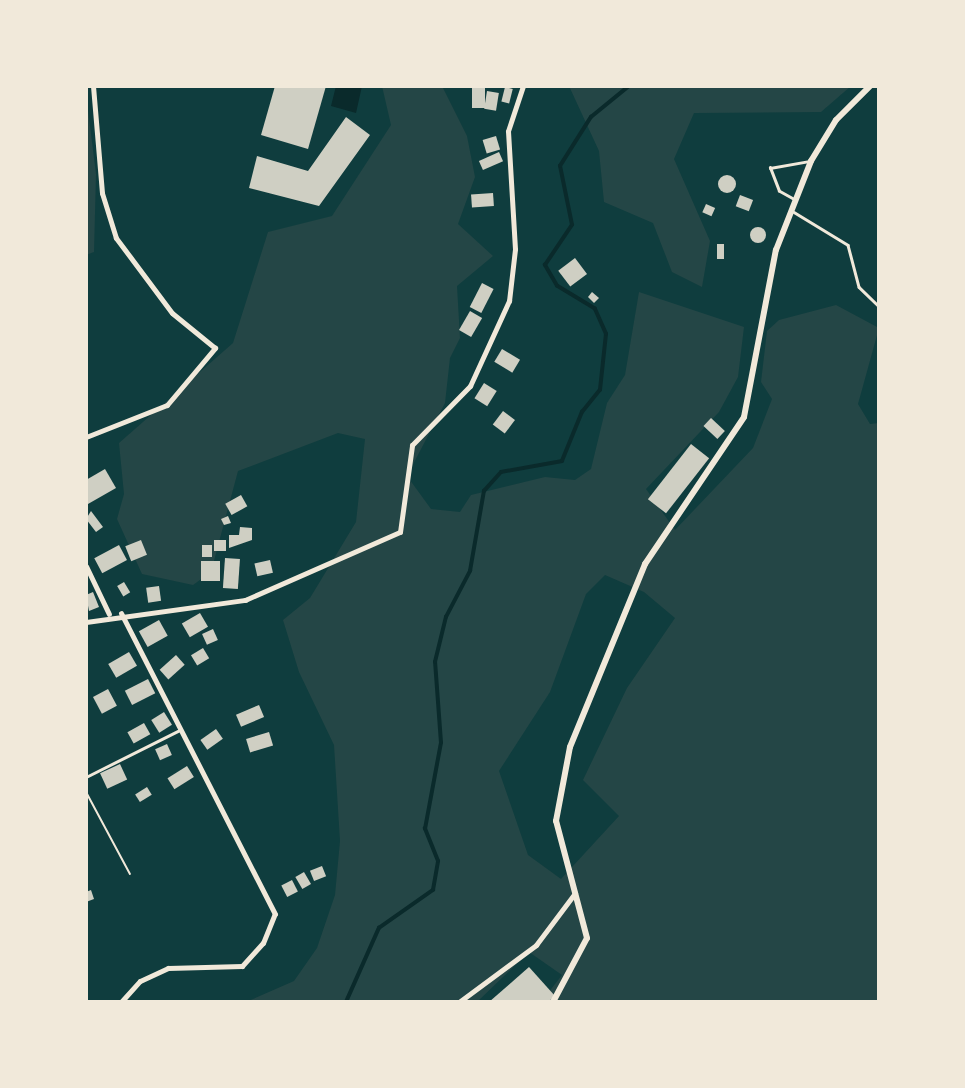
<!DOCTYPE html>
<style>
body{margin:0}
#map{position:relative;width:965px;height:1088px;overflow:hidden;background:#0f3d3e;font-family:Overpass,sans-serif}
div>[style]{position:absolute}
.green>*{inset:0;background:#244646}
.water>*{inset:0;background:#0a2a2b}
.stream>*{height:3.5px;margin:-1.75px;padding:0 1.75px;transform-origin:1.75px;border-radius:1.75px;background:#0a2a2b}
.building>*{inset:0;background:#cfcfc3;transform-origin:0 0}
.round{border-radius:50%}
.path>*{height:2px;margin:-1px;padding:0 1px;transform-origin:1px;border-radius:1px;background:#f1e9da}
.service>*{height:2.5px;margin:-1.25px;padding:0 1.25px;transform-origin:1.25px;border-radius:1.25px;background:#f1e9da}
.minor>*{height:5px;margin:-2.5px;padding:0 2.5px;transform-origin:2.5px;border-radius:2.5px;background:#f1e9da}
.tertiary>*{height:6px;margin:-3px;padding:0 3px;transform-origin:3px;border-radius:3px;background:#f1e9da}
span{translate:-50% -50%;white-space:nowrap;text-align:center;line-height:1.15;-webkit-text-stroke:6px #f1e9da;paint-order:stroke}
.frame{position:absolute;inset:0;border:88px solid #f1e9da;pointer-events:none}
</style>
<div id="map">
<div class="green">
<i style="clip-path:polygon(evenodd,382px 86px,442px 86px,467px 136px,475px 177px,458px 224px,493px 256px,457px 286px,460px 338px,450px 358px,445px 403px,407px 476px,431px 509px,460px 512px,471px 495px,545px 477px,575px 480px,591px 469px,607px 403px,625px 375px,639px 292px,744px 327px,738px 377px,719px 412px,646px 489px,675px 530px,753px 448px,772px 399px,761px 382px,767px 331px,779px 320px,836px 305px,879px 328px,858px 404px,870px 424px,879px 423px,879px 1002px,541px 1002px,562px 975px,529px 952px,477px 1002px,246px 1002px,294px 981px,317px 948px,335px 895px,340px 841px,334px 745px,299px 672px,283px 620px,310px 598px,356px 522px,365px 439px,338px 433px,238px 471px,211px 572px,193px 585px,142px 574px,117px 519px,124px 494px,119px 443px,233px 343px,268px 232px,332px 216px,391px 125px,382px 86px,605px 575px,644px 592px,675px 618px,627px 688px,583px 780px,619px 816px,561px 879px,528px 855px,499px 771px,550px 692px,586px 594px,605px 575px)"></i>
<i style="clip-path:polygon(569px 86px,851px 86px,821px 112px,694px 113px,674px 159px,710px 241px,702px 287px,672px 272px,653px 223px,604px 202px,599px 151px)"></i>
<i style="clip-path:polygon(86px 94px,96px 174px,94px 252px,86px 255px)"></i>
</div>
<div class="water">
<i style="clip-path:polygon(336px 86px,362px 86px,356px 113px,331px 106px)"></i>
</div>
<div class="stream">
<i style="left:346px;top:1002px;width:81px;rotate:-66deg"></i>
<i style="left:379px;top:928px;width:66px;rotate:-35.1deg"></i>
<i style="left:433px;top:890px;width:29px;rotate:-80deg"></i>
<i style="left:438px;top:861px;width:35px;rotate:-112deg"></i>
<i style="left:425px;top:829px;width:87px;rotate:-79.5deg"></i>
<i style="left:441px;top:743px;width:81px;rotate:-94.2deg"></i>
<i style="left:435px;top:662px;width:46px;rotate:-76.3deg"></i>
<i style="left:446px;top:617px;width:52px;rotate:-62.4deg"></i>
<i style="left:470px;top:571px;width:81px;rotate:-80.1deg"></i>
<i style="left:484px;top:491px;width:25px;rotate:-48deg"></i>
<i style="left:501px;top:472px;width:62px;rotate:-10.2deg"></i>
<i style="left:562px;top:461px;width:53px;rotate:-67.8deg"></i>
<i style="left:582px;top:412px;width:28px;rotate:-51deg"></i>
<i style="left:600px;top:390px;width:56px;rotate:-83.9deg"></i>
<i style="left:606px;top:334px;width:27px;rotate:-114deg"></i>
<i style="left:595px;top:309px;width:44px;rotate:-148.8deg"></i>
<i style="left:557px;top:286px;width:24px;rotate:-120deg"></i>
<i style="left:545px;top:265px;width:48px;rotate:-56deg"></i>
<i style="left:572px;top:225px;width:60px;rotate:-101.5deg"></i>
<i style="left:560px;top:166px;width:58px;rotate:-57.7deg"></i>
<i style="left:591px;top:117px;width:49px;rotate:-39.2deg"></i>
</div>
<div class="building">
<i style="clip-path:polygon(275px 86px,326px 86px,308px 149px,261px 135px)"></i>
<i style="left:472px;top:86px;width:13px;height:22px"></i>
<i style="left:505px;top:87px;width:8px;height:15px;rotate:14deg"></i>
<i style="left:487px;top:91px;width:12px;height:18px;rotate:9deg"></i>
<i style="clip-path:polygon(346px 117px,370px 135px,319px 206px,249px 188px,257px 156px,308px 171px)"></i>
<i style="left:496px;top:136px;width:14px;height:14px;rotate:73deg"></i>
<i style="left:499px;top:152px;width:10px;height:22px;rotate:66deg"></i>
<i class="round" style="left:718px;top:175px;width:18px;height:18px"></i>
<i style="left:493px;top:193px;width:13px;height:22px;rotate:86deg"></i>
<i style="left:740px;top:195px;width:14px;height:12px;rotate:21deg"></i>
<i style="left:706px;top:204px;width:10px;height:9px;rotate:24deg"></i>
<i class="round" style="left:750px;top:227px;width:16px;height:16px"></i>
<i style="left:717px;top:244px;width:7px;height:15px"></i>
<i style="left:575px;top:258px;width:20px;height:21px;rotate:53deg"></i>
<i style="left:482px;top:283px;width:13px;height:27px;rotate:27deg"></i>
<i style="clip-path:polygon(592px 292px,599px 298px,594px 303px,588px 297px)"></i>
<i style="left:470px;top:311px;width:14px;height:22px;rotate:30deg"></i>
<i style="left:502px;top:349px;width:21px;height:15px;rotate:31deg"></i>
<i style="left:484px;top:383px;width:15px;height:18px;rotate:32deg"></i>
<i style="left:503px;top:411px;width:15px;height:17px;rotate:37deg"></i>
<i style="left:711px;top:418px;width:19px;height:11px;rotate:43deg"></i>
<i style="left:691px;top:444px;width:23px;height:70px;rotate:38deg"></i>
<i style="clip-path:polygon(105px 469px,116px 488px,88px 504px,86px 480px)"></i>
<i style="left:241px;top:495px;width:13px;height:18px;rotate:61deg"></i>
<i style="clip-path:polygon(91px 511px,103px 527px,96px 532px,86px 519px)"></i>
<i style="clip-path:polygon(228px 516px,231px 523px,224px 525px,221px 519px)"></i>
<i style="clip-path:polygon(240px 527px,252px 528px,252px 540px,229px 548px,229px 535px,239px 535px)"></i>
<i style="left:141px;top:540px;width:16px;height:17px;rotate:68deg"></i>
<i style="left:214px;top:540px;width:12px;height:11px"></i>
<i style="left:119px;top:545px;width:17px;height:28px;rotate:62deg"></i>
<i style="left:202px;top:545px;width:10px;height:12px"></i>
<i style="left:225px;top:558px;width:15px;height:30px;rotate:4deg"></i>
<i style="left:270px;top:560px;width:13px;height:16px;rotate:77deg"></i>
<i style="left:201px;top:561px;width:19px;height:20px"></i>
<i style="left:124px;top:582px;width:12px;height:8px;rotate:59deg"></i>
<i style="left:159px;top:586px;width:15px;height:13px;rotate:82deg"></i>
<i style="clip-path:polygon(93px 592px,99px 607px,89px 611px,86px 595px)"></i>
<i style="left:200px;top:613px;width:16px;height:21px;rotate:60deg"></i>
<i style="left:159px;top:620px;width:18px;height:23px;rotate:61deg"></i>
<i style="left:213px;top:629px;width:12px;height:12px;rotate:66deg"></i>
<i style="left:203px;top:648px;width:12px;height:14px;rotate:59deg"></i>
<i style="left:129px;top:652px;width:16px;height:24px;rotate:60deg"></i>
<i style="left:176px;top:655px;width:13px;height:22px;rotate:48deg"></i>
<i style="left:148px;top:679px;width:16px;height:26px;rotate:63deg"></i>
<i style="left:108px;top:689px;width:19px;height:17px;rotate:62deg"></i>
<i style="left:259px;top:705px;width:13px;height:25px;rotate:67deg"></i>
<i style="left:164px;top:712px;width:15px;height:15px;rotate:58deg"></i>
<i style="left:144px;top:723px;width:13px;height:19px;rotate:61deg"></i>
<i style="left:216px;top:729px;width:12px;height:19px;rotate:55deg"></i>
<i style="left:269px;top:732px;width:14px;height:24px;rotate:73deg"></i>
<i style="left:167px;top:744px;width:12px;height:13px;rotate:66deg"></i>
<i style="left:120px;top:764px;width:17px;height:22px;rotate:65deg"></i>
<i style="left:187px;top:766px;width:13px;height:23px;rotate:58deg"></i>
<i style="left:147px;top:787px;width:9px;height:14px;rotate:58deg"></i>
<i style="left:322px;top:866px;width:11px;height:13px;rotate:68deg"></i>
<i style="left:304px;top:872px;width:14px;height:10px;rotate:60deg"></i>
<i style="left:292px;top:880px;width:13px;height:12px;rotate:63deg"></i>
<i style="clip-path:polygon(91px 890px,94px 899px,86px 902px,86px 892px)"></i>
<i style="clip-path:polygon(529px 967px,555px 996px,548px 1002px,489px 1002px)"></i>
</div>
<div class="path">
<i style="left:86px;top:792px;width:93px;rotate:61.8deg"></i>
</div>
<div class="service">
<i style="left:795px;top:200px;width:18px;rotate:-151deg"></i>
<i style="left:779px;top:191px;width:25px;rotate:-111deg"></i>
<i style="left:770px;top:168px;width:39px;rotate:-10deg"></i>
<i style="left:794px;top:212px;width:63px;rotate:31.4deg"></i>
<i style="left:848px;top:245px;width:43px;rotate:75.3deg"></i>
<i style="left:859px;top:287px;width:28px;rotate:44deg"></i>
<i style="left:86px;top:777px;width:103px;rotate:-26.6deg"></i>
</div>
<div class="minor">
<i style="left:86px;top:437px;width:87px;rotate:-21.6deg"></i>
<i style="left:167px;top:405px;width:75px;rotate:-49.9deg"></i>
<i style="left:215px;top:348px;width:55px;rotate:-140.9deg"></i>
<i style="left:172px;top:313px;width:94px;rotate:-126.7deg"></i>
<i style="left:116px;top:238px;width:47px;rotate:-107.3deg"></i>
<i style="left:102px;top:193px;width:107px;rotate:-94.8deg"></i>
<i style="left:86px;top:566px;width:53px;rotate:64.4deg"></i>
<i style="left:86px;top:622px;width:161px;rotate:-7.9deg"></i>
<i style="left:245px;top:600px;width:169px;rotate:-23.7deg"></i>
<i style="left:400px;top:532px;width:88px;rotate:-82.1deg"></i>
<i style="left:412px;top:445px;width:83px;rotate:-45.5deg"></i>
<i style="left:470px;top:386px;width:94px;rotate:-65.4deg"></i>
<i style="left:509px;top:301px;width:52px;rotate:-83.4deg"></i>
<i style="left:515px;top:249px;width:118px;rotate:-93.4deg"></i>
<i style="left:508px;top:131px;width:47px;rotate:-71.6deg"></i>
<i style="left:121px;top:1002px;width:28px;rotate:-48deg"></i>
<i style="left:140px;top:981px;width:31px;rotate:-25deg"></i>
<i style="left:168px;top:968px;width:74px;rotate:-1.5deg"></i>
<i style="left:242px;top:966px;width:31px;rotate:-48deg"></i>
<i style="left:263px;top:943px;width:31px;rotate:-68deg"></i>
<i style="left:275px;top:914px;width:338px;rotate:-117.1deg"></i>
<i style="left:459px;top:1002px;width:96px;rotate:-36.5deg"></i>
<i style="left:536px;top:945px;width:65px;rotate:-53.1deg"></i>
</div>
<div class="tertiary">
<i style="left:553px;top:1002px;width:72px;rotate:-62deg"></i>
<i style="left:587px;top:938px;width:121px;rotate:-104.8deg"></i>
<i style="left:556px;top:821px;width:75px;rotate:-79.3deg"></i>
<i style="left:570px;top:747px;width:198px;rotate:-67.7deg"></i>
<i style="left:645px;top:564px;width:177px;rotate:-56deg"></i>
<i style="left:744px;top:417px;width:170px;rotate:-79.2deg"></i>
<i style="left:776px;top:250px;width:96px;rotate:-68.5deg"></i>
<i style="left:811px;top:161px;width:48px;rotate:-58.6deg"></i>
<i style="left:836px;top:120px;width:48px;rotate:-45deg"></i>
</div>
<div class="frame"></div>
</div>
